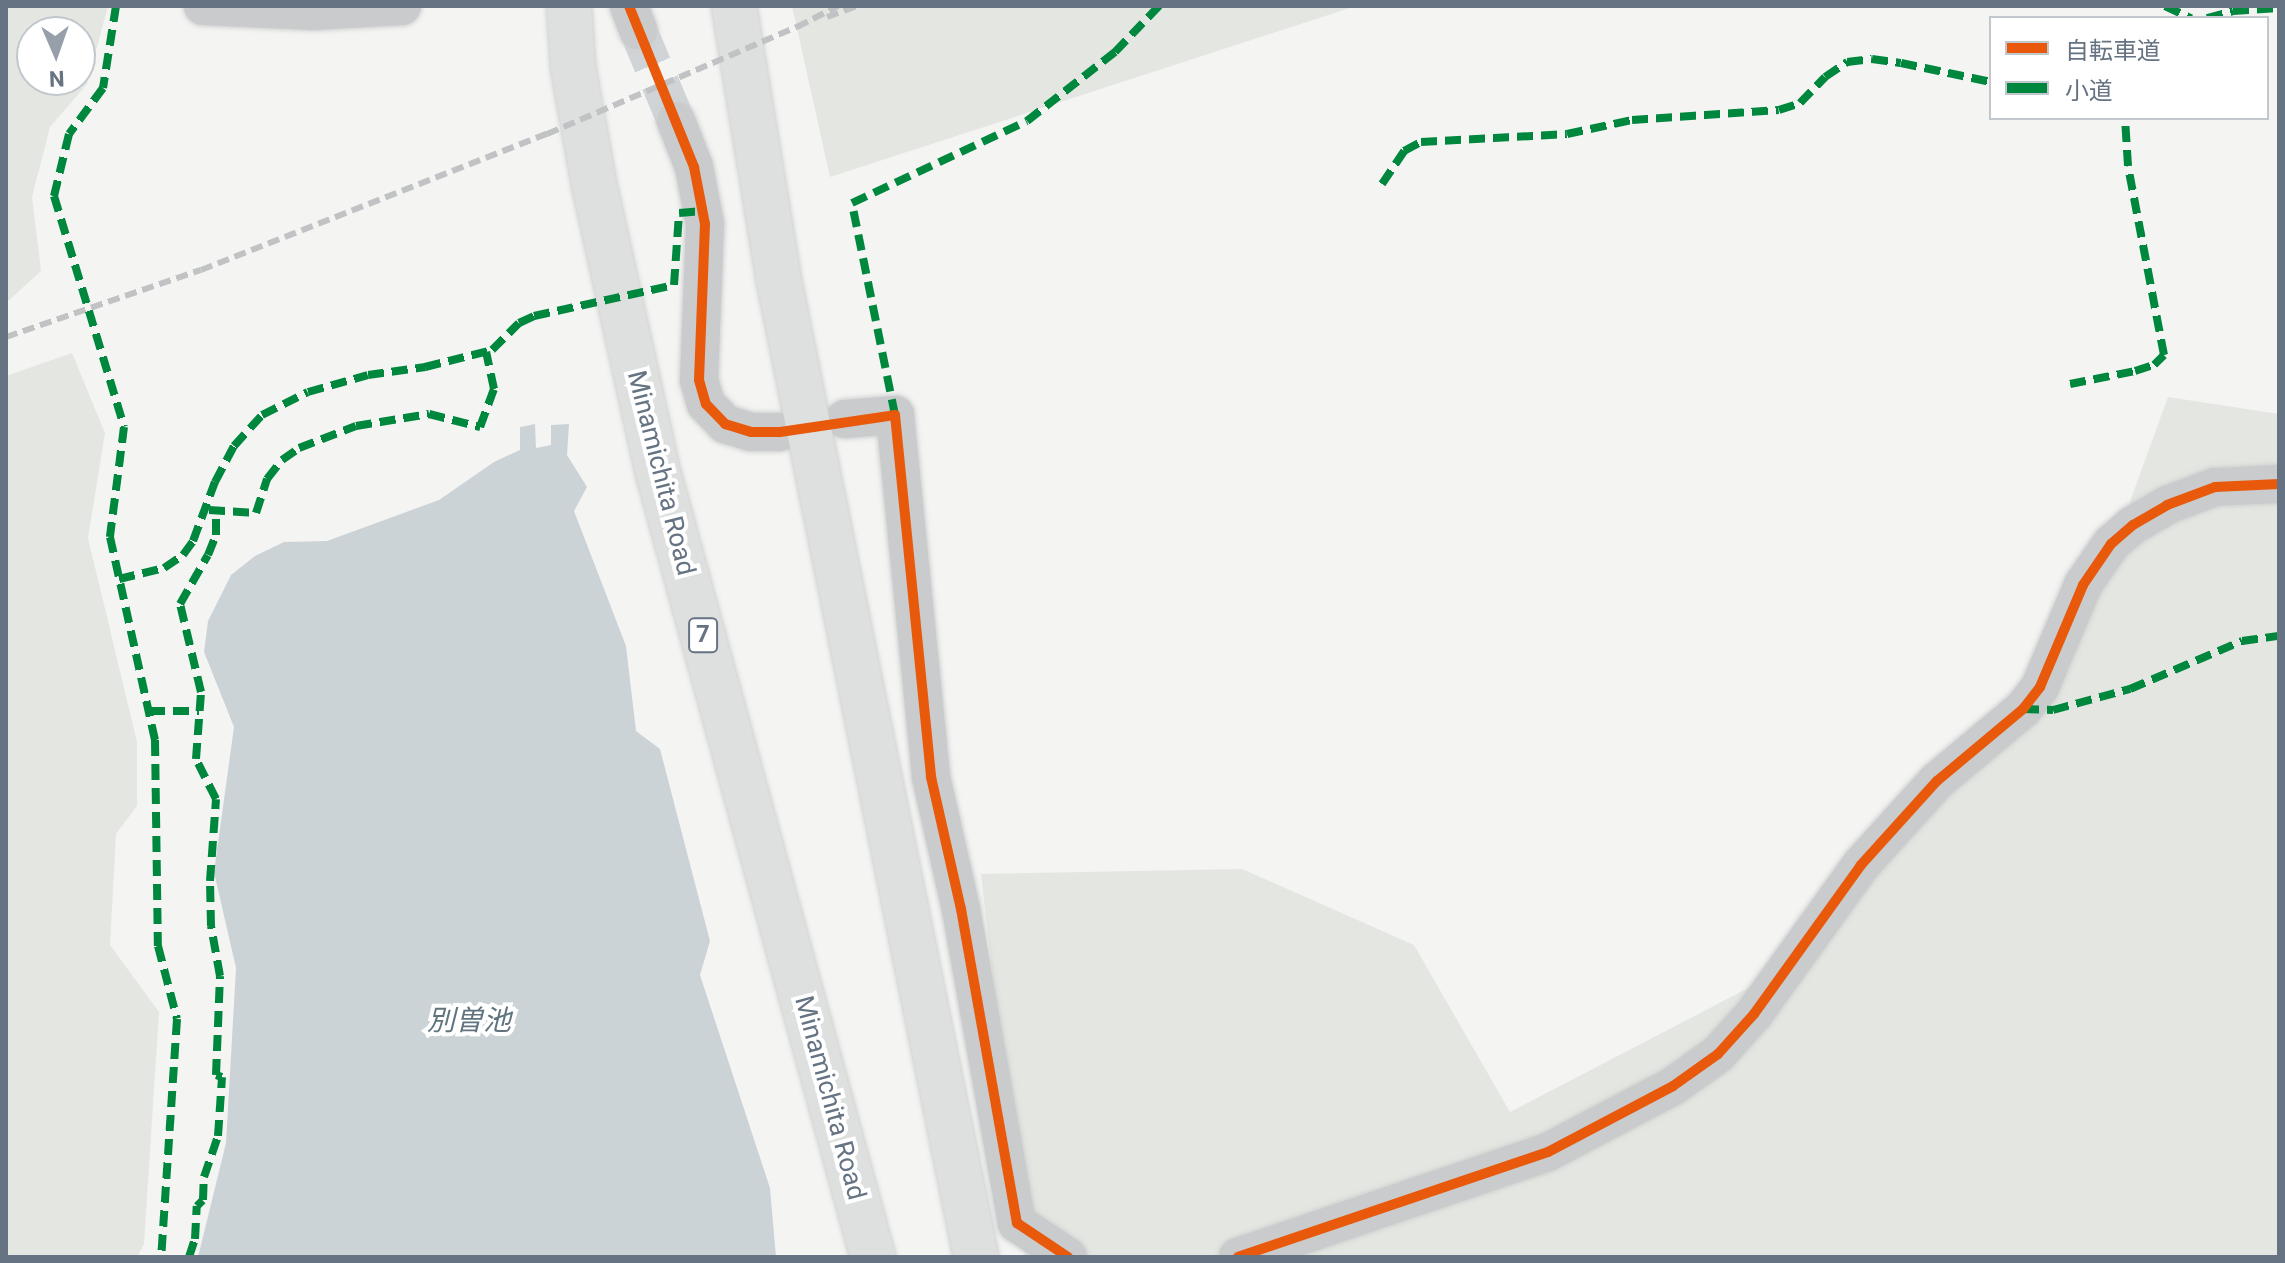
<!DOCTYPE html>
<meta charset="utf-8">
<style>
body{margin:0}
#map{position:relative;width:2285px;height:1263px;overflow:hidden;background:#f4f4f3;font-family:Roboto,"Noto Sans JP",sans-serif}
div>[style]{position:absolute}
.green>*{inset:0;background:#e4e7e1}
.water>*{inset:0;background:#ccd3d6}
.minor-tunnel>*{height:38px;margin-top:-19px;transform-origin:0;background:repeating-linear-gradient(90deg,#d0d4d7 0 38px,transparent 0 57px)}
.roads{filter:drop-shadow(0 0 2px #d0d1d1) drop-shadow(0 0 2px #d0d1d1)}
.minor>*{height:38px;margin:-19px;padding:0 19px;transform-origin:19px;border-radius:19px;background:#cacbcc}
.highway>*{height:44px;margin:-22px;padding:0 22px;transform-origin:22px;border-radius:22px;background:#dedfdf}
.rail>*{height:6px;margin-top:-3px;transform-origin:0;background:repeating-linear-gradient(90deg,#c0c2c3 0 12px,transparent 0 18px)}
.quiet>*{height:8px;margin-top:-4px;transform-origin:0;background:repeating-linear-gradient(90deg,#00873e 0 16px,transparent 0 24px)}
.cycleway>*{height:10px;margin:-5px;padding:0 5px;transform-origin:5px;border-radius:5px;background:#e8590c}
span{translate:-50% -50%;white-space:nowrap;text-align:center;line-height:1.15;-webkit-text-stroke:8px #fff;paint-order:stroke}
.shield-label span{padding:2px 6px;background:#fff;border:2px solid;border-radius:6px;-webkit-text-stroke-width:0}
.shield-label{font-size:24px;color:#657382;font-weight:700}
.street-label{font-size:26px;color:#657382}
.water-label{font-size:28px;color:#60747f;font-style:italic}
.frame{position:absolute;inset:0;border:8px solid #657382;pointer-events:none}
.legend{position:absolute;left:1989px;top:16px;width:280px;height:104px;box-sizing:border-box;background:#fff;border:2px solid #c1c7cd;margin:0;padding:10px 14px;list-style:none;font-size:24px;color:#657382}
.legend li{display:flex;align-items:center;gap:16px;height:40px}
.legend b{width:40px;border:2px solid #c1c7cd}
.north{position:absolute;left:16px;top:16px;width:80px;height:80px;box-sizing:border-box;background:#fff;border:2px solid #c1c7cd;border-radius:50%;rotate:178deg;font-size:22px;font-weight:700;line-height:32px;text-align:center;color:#657382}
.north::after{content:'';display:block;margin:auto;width:28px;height:36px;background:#97a0aa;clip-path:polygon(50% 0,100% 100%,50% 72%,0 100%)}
</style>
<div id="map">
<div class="green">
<i style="clip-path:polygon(evenodd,6px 6px,108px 6px,87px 84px,50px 127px,32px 197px,41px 271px,6px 303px,6px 6px,32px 32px,80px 32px,80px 80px,32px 80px,32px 32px)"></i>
<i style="clip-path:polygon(792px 6px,1356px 6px,830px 177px)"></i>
<i style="clip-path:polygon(72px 353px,105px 433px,88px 538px,137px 742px,137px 806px,116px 834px,110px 945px,159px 1012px,144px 1244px,137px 1257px,6px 1257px,6px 376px)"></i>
<i style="clip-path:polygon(2168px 397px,2279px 414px,2279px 1257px,1025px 1257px,981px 874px,1242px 869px,1414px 945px,1510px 1112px,1754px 985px,2068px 672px)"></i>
</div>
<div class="water">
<i style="clip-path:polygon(535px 424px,536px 448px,551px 445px,551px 425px,569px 424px,567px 455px,587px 487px,574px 511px,626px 646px,636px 731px,660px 749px,710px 941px,700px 975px,770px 1188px,776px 1257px,198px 1257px,226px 1143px,236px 968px,214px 872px,234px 727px,204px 652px,208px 621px,231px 575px,255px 556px,284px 542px,327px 541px,439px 500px,494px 462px,520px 450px,520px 427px)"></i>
</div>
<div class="minor-tunnel">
<i style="left:638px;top:30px;width:99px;rotate:67.3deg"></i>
</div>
<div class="roads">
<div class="minor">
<i style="left:203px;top:6px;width:110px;rotate:2.6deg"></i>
<i style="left:313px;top:11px;width:89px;rotate:-3.2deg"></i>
<i style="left:629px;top:6px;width:26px;rotate:69deg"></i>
<i style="left:676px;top:121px;width:49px;rotate:68.6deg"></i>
<i style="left:694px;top:167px;width:58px;rotate:79.1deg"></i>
<i style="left:705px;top:224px;width:156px;rotate:92.2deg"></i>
<i style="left:699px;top:380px;width:25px;rotate:74deg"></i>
<i style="left:706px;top:404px;width:28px;rotate:46deg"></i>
<i style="left:725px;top:424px;width:27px;rotate:17deg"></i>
<i style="left:751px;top:432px;width:29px"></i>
<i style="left:845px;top:419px;width:50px;rotate:-4.6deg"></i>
<i style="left:895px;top:415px;width:364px;rotate:84.3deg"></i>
<i style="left:931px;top:777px;width:135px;rotate:77.2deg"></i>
<i style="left:961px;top:909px;width:319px;rotate:79.9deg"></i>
<i style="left:1017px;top:1223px;width:61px;rotate:33.7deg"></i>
<i style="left:1238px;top:1257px;width:327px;rotate:-18.7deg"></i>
<i style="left:1548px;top:1152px;width:141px;rotate:-27.8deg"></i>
<i style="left:1673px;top:1086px;width:55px;rotate:-35.4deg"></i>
<i style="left:1718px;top:1054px;width:54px;rotate:-48deg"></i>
<i style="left:1754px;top:1014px;width:183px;rotate:-54.3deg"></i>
<i style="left:1861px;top:865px;width:113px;rotate:-47.9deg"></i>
<i style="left:1937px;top:781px;width:112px;rotate:-39.9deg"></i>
<i style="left:2023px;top:709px;width:28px;rotate:-52deg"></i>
<i style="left:2040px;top:687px;width:111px;rotate:-67.1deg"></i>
<i style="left:2083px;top:585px;width:50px;rotate:-55.7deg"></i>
<i style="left:2111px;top:544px;width:29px;rotate:-41deg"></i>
<i style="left:2133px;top:525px;width:39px;rotate:-30deg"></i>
<i style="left:2167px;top:505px;width:51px;rotate:-20.6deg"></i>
<i style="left:2215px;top:487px;width:64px;rotate:-2.7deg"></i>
</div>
<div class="highway">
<i style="left:569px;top:6px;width:61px;rotate:86.2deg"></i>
<i style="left:573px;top:67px;width:119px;rotate:79.8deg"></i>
<i style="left:594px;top:184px;width:299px;rotate:77.5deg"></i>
<i style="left:659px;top:476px;width:810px;rotate:74.68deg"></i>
<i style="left:734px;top:6px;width:274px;rotate:80.7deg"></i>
<i style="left:778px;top:276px;width:1001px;rotate:78.59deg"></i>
</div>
</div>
<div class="rail">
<i style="left:827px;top:17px;width:33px;rotate:-20deg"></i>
<i style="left:6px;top:337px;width:206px;rotate:-19deg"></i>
<i style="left:201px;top:270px;width:372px;rotate:-21.5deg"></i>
<i style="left:547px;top:134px;width:272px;rotate:-23.2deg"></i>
<i style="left:797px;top:27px;width:46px;rotate:-27.1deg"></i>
</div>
<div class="quiet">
<i style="left:116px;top:6px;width:83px;rotate:99deg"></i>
<i style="left:103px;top:88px;width:57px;rotate:126.5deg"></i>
<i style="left:69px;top:134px;width:64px;rotate:103.6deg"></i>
<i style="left:54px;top:196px;width:241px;rotate:73.1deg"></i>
<i style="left:124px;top:427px;width:111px;rotate:97.3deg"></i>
<i style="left:110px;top:537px;width:208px;rotate:77.5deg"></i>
<i style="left:155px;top:740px;width:206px;rotate:89.2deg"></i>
<i style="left:158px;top:946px;width:75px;rotate:75.4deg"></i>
<i style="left:177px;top:1019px;width:239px;rotate:93.8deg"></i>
<i style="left:2165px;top:6px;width:29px;rotate:25deg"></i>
<i style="left:2207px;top:18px;width:27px;rotate:-15deg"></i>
<i style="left:2233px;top:11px;width:46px;rotate:-3.7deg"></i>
<i style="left:1382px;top:184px;width:40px;rotate:-56deg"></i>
<i style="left:1404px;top:151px;width:19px;rotate:-28deg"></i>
<i style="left:1421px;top:142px;width:146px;rotate:-3.1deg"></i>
<i style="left:1567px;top:134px;width:66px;rotate:-12.2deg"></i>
<i style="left:1632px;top:120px;width:147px;rotate:-3.9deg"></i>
<i style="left:1779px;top:110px;width:22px;rotate:-18deg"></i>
<i style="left:1800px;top:103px;width:36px;rotate:-46deg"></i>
<i style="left:1825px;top:77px;width:27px;rotate:-34deg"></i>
<i style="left:1847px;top:62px;width:25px;rotate:-7deg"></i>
<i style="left:1872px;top:59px;width:29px;rotate:8deg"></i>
<i style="left:1901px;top:63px;width:92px;rotate:11.9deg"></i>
<i style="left:2070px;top:384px;width:66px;rotate:-11.3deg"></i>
<i style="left:2135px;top:371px;width:20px;rotate:-18deg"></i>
<i style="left:2154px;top:365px;width:14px;rotate:-45deg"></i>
<i style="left:2164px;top:355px;width:192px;rotate:-100.8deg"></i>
<i style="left:2128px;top:166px;width:48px;rotate:-93.6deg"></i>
<i style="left:895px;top:415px;width:216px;rotate:-101.5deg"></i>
<i style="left:852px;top:203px;width:193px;rotate:-25.1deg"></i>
<i style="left:1027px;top:121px;width:112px;rotate:-38.1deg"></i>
<i style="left:1115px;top:52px;width:64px;rotate:-46.3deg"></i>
<i style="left:209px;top:510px;width:47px;rotate:3.7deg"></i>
<i style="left:256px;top:513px;width:36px;rotate:-72deg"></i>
<i style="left:267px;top:479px;width:24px;rotate:-52deg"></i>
<i style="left:282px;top:460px;width:21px;rotate:-35deg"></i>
<i style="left:299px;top:448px;width:61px;rotate:-21.1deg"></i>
<i style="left:356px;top:426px;width:74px;rotate:-9.3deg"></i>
<i style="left:429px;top:414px;width:53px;rotate:14.3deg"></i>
<i style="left:480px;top:427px;width:40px;rotate:-69.8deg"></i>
<i style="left:494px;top:389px;width:38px;rotate:-102deg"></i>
<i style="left:119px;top:579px;width:46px;rotate:-13.7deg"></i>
<i style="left:164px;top:568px;width:23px;rotate:-34deg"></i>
<i style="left:183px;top:555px;width:17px;rotate:-54deg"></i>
<i style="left:193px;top:541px;width:63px;rotate:-69.6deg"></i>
<i style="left:215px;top:482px;width:41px;rotate:-62.2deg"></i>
<i style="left:234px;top:446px;width:42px;rotate:-47.9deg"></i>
<i style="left:262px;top:415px;width:51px;rotate:-26.6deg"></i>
<i style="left:308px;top:392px;width:62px;rotate:-15.8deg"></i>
<i style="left:368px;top:375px;width:58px;rotate:-8deg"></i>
<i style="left:425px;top:367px;width:69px;rotate:-14.2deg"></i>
<i style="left:492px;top:350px;width:38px;rotate:-45deg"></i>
<i style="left:519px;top:323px;width:17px;rotate:-25deg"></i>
<i style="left:534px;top:316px;width:143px;rotate:-12.5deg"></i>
<i style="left:674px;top:285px;width:72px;rotate:-86deg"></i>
<i style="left:679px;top:213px;width:24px;rotate:-5deg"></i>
<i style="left:2023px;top:709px;width:30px;rotate:2deg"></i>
<i style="left:2053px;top:710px;width:80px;rotate:-15.3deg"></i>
<i style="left:2130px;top:689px;width:122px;rotate:-23.2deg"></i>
<i style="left:2242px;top:641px;width:37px;rotate:-8deg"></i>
<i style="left:149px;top:711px;width:50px"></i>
<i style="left:189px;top:1257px;width:19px;rotate:-72deg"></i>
<i style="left:195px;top:1239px;width:33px;rotate:-87deg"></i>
<i style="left:197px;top:1206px;width:8px;rotate:-45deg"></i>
<i style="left:203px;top:1200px;width:23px;rotate:-88deg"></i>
<i style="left:204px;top:1177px;width:43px;rotate:-71.1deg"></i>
<i style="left:218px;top:1136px;width:59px;rotate:-86.1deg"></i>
<i style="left:222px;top:1077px;width:6px;rotate:-162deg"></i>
<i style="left:216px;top:1075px;width:99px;rotate:-87.7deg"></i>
<i style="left:220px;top:976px;width:51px;rotate:-100.2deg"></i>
<i style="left:211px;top:926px;width:45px;rotate:-91.3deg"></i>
<i style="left:210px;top:881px;width:82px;rotate:-85.8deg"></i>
<i style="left:216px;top:799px;width:45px;rotate:-116.6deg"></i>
<i style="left:196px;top:759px;width:67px;rotate:-85.7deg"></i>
<i style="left:201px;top:692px;width:90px;rotate:-103.4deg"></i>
<i style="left:180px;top:604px;width:56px;rotate:-60.3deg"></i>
<i style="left:208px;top:555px;width:22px;rotate:-68deg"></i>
<i style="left:216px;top:535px;width:25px;rotate:-90deg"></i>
</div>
<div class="cycleway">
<i style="left:629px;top:6px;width:174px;rotate:68deg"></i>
<i style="left:694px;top:167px;width:58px;rotate:79.1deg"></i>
<i style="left:705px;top:224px;width:156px;rotate:92.2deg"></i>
<i style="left:699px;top:380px;width:25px;rotate:74deg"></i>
<i style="left:706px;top:404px;width:28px;rotate:46deg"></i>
<i style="left:725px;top:424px;width:27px;rotate:17deg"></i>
<i style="left:751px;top:432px;width:29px"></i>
<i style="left:780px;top:432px;width:116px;rotate:-8.4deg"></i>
<i style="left:895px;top:415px;width:364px;rotate:84.3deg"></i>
<i style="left:931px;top:777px;width:135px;rotate:77.2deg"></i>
<i style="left:961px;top:909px;width:319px;rotate:79.9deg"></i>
<i style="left:1017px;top:1223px;width:61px;rotate:33.7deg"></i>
<i style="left:1238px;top:1257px;width:327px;rotate:-18.7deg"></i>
<i style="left:1548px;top:1152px;width:141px;rotate:-27.8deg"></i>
<i style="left:1673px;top:1086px;width:55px;rotate:-35.4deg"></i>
<i style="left:1718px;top:1054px;width:54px;rotate:-48deg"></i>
<i style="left:1754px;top:1014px;width:183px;rotate:-54.3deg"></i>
<i style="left:1861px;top:865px;width:113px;rotate:-47.9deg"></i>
<i style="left:1937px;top:781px;width:112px;rotate:-39.9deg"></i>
<i style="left:2023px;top:709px;width:28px;rotate:-52deg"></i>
<i style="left:2040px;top:687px;width:111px;rotate:-67.1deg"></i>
<i style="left:2083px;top:585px;width:50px;rotate:-55.7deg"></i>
<i style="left:2111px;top:544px;width:29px;rotate:-41deg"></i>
<i style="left:2133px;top:525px;width:39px;rotate:-30deg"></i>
<i style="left:2167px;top:505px;width:51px;rotate:-20.6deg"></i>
<i style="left:2215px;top:487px;width:64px;rotate:-2.7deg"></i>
</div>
<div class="shield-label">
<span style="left:703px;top:635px">7</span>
</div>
<div class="street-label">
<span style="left:661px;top:473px;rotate:76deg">Minamichita Road</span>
<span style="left:830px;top:1098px;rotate:75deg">Minamichita Road</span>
</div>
<div class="water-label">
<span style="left:469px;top:1021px">別曽池</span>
</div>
<div class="frame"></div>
<ul class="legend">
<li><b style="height:10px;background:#e8590c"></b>自転車道</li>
<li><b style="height:10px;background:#00873e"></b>小道</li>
</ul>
<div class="north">N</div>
</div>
